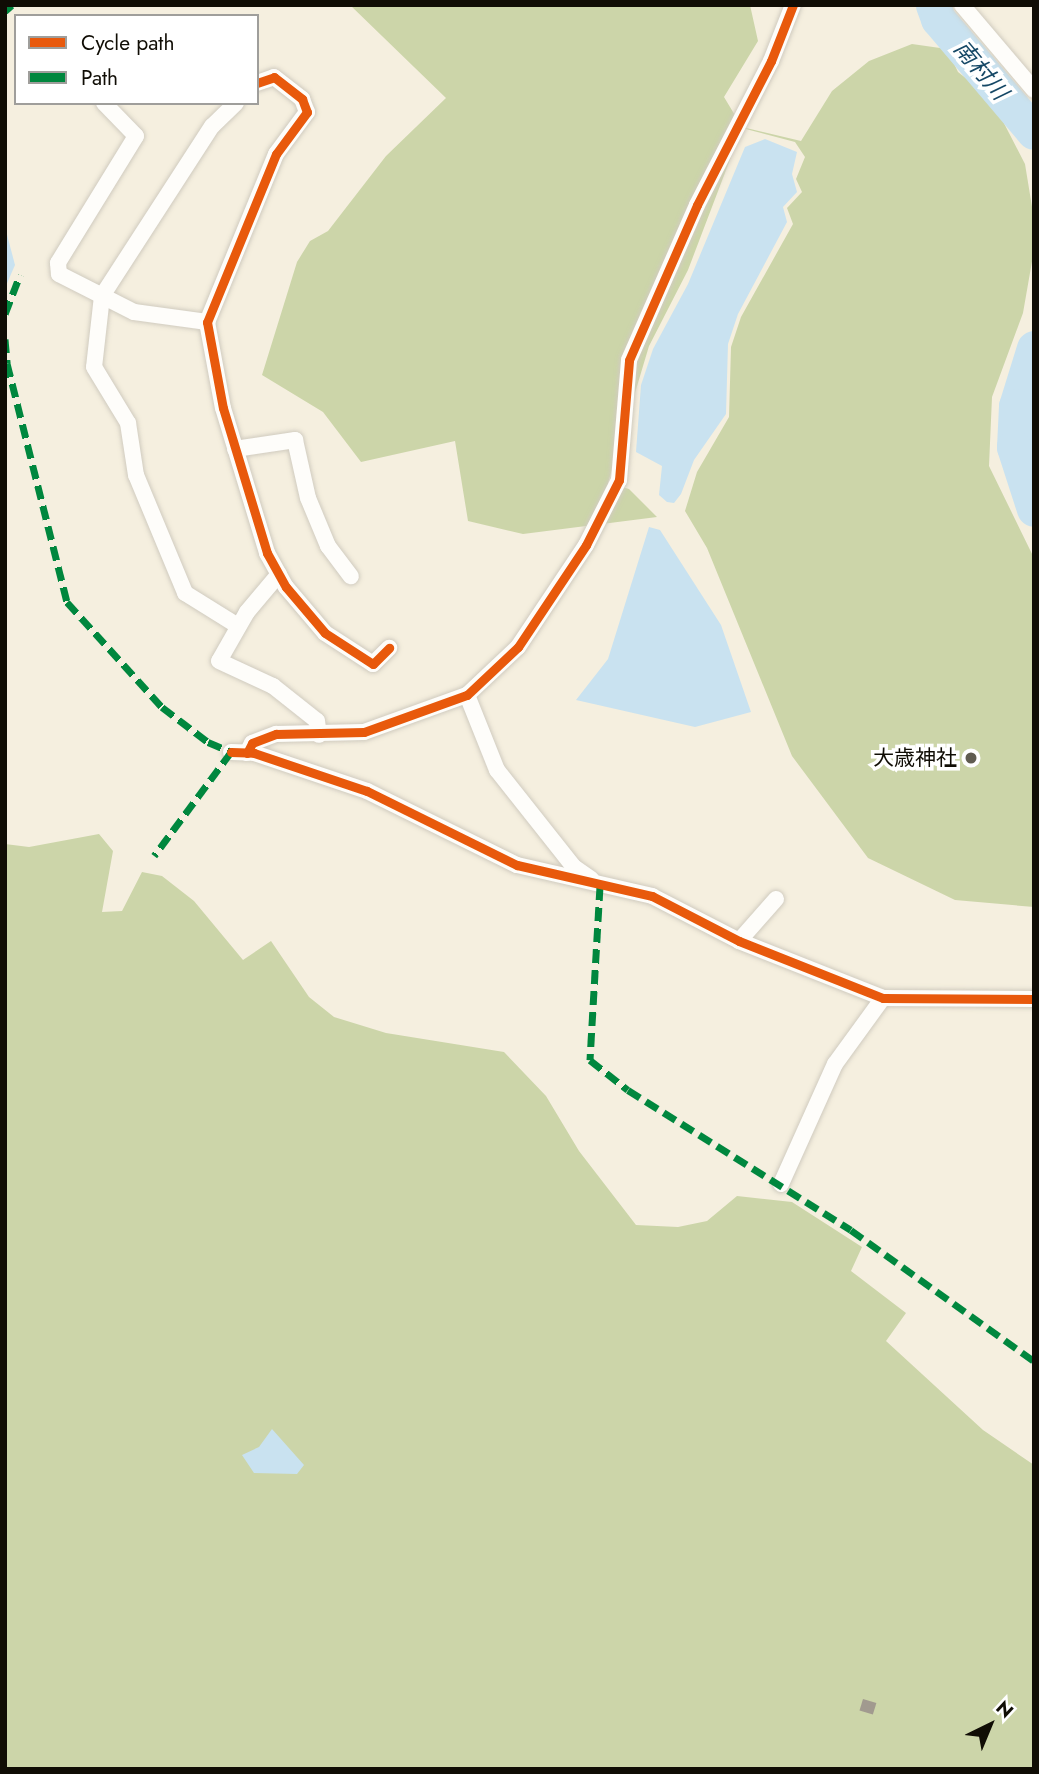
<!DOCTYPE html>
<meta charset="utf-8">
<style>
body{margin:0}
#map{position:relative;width:1039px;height:1774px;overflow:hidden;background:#f5efdf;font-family:Jost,"Noto Sans JP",sans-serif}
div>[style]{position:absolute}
.forest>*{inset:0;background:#ccd5a9}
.water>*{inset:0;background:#c9e2f0}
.river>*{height:35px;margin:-17.5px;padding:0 17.5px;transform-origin:17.5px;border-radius:17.5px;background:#c9e2f0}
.building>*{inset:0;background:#a19a8f;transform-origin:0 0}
.roads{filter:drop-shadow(0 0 2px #d0cbbf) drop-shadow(0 0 2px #d0cbbf)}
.minor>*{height:16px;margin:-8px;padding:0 8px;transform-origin:8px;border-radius:8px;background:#fefdfa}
.quiet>*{height:7px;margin-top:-3.5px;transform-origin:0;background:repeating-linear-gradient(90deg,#00873e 0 14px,transparent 0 21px)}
.cycleway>*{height:9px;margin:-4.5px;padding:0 4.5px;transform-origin:4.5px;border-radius:4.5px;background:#e8590c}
.dots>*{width:19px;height:19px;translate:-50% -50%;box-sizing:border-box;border:4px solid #fff;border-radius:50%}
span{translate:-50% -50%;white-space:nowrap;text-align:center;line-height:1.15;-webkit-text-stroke:7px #fff;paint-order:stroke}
.poi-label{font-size:21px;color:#100d05}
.right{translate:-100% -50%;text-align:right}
.water-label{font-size:23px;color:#164866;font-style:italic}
.frame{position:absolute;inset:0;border:7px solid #100d05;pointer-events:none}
.legend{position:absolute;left:14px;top:14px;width:245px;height:91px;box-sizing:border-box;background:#fff;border:2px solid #9f9e9b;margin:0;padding:9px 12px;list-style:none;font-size:21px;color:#100d05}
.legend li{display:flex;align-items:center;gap:14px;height:35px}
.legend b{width:35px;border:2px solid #9f9e9b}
.north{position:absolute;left:955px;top:1690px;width:70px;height:70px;-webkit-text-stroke:5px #fff;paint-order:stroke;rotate:43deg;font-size:19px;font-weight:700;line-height:28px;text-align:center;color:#100d05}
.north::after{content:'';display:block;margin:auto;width:24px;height:32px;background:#100d05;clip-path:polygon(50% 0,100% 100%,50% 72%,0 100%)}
</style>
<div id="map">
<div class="forest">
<i style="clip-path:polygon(350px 5px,750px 5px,758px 41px,724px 97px,742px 127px,801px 141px,832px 91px,869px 61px,912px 44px,947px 49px,958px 72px,991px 98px,1025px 164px,1034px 219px,1034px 250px,1023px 313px,992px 397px,989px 466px,1034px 558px,1034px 907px,955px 900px,868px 858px,792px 756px,707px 548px,685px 511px,697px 472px,729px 417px,731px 347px,741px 317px,793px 224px,787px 208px,802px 192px,796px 179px,805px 157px,795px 142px,742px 128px,688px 270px,649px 346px,608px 483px,629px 489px,657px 517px,523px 534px,468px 521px,455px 441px,361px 462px,323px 412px,262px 375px,297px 262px,310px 241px,328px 231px,386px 156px,446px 98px)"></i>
<i style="clip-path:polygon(99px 834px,113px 851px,102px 912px,122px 911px,142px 872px,162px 876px,194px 901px,243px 960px,271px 941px,309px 997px,334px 1017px,386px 1033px,504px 1052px,546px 1096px,579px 1151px,636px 1225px,678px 1227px,707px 1221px,737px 1196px,792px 1202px,862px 1247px,851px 1271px,906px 1313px,886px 1341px,983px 1430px,1034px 1465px,1034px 1769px,5px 1769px,5px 844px,29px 847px)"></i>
</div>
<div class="water">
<i style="clip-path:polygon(765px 139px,797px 152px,792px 174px,797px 192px,783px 207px,787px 222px,738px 314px,728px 344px,726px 414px,694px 460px,681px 494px,674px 503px,667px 502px,659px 495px,662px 466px,636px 452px,641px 385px,653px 349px,688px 284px,745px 147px)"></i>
<i style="clip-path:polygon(5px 227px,15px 265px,5px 288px)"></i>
<i style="clip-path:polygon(649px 527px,660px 530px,721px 625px,751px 712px,695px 727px,576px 700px,608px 659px)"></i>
<i style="clip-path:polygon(272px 1429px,304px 1465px,297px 1474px,254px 1473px,242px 1455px,259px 1447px)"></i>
</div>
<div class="river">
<i style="left:933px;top:5px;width:15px;rotate:70deg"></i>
<i style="left:938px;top:19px;width:148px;rotate:49.7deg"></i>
<i style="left:1034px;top:348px;width:61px;rotate:107.2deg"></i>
<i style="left:1016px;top:406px;width:41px;rotate:92.8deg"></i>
<i style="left:1014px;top:447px;width:65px;rotate:72.1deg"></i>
</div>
<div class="building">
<i style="left:863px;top:1699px;width:14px;height:12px;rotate:17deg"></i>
</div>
<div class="roads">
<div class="minor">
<i style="left:962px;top:5px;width:111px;rotate:49.7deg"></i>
<i style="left:257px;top:83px;width:18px;rotate:-19deg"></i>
<i style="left:274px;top:77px;width:36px;rotate:38deg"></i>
<i style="left:302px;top:99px;width:14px;rotate:69deg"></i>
<i style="left:307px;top:112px;width:52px;rotate:126.4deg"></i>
<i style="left:276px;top:154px;width:182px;rotate:112.3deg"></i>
<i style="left:207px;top:322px;width:87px;rotate:79.5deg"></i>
<i style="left:223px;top:408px;width:152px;rotate:73.1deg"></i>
<i style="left:267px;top:553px;width:39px;rotate:61deg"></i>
<i style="left:286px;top:587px;width:60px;rotate:49.7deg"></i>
<i style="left:325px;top:633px;width:57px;rotate:32.9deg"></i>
<i style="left:373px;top:664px;width:23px;rotate:-45deg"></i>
<i style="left:104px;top:103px;width:46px;rotate:45.9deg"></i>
<i style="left:136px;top:136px;width:149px;rotate:121.6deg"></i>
<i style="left:58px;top:263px;width:11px;rotate:85deg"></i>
<i style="left:59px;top:274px;width:84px;rotate:26.9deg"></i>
<i style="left:134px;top:312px;width:74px;rotate:7.8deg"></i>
<i style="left:236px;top:103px;width:33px;rotate:136deg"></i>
<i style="left:212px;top:126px;width:202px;rotate:122.9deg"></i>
<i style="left:102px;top:296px;width:71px;rotate:96.4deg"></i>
<i style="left:94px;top:367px;width:66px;rotate:58.7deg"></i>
<i style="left:128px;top:423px;width:53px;rotate:81.3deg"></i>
<i style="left:136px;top:475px;width:128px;rotate:67.4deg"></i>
<i style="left:185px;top:593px;width:62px;rotate:31.9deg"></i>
<i style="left:235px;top:449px;width:61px;rotate:-8.5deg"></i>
<i style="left:295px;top:440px;width:59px;rotate:77.4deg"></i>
<i style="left:308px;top:498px;width:52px;rotate:67.4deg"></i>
<i style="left:328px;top:546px;width:38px;rotate:53deg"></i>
<i style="left:279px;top:574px;width:50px;rotate:130.1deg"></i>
<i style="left:247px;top:612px;width:56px;rotate:119.7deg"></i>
<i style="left:219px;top:661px;width:60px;rotate:24.8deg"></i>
<i style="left:273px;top:686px;width:56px;rotate:38.5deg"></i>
<i style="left:317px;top:721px;width:14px;rotate:82deg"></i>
<i style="left:467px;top:695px;width:81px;rotate:68.2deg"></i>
<i style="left:497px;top:770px;width:124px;rotate:51.6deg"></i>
<i style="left:574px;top:867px;width:21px;rotate:35deg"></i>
<i style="left:231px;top:752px;width:23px;rotate:2deg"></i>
<i style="left:254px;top:753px;width:119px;rotate:18.6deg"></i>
<i style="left:367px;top:791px;width:167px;rotate:26.3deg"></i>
<i style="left:517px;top:865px;width:139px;rotate:12.9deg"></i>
<i style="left:652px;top:896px;width:98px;rotate:27.3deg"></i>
<i style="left:739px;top:941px;width:155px;rotate:21.6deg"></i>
<i style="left:883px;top:998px;width:151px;rotate:0.4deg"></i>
<i style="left:247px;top:753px;width:11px;rotate:-63deg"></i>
<i style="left:252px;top:743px;width:26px;rotate:-21deg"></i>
<i style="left:276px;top:734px;width:88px;rotate:-1.3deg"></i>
<i style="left:364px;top:732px;width:109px;rotate:-19.8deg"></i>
<i style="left:467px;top:695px;width:70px;rotate:-43.3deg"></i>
<i style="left:518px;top:647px;width:123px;rotate:-56.3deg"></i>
<i style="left:586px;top:545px;width:73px;rotate:-63.1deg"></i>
<i style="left:619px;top:480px;width:120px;rotate:-85.2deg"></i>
<i style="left:629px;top:360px;width:169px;rotate:-66.3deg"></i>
<i style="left:697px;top:205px;width:162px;rotate:-62.8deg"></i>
<i style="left:771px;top:61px;width:60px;rotate:-68.6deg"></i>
<i style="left:739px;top:941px;width:56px;rotate:-48.6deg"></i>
<i style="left:781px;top:1184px;width:132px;rotate:-65.8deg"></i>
<i style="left:835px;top:1064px;width:82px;rotate:-54deg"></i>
</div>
</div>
<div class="quiet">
<i style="left:5px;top:11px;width:9px;rotate:-41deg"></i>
<i style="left:5px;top:314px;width:42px;rotate:-69deg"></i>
<i style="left:5px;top:339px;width:24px;rotate:85deg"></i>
<i style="left:7px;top:363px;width:246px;rotate:75.9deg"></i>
<i style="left:67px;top:602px;width:142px;rotate:47.9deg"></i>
<i style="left:162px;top:707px;width:58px;rotate:37.3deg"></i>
<i style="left:208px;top:742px;width:25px;rotate:23deg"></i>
<i style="left:231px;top:752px;width:129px;rotate:126.5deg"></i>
<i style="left:600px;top:886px;width:174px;rotate:93.3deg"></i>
<i style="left:590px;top:1060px;width:48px;rotate:38.3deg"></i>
<i style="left:628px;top:1090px;width:263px;rotate:32.1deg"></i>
<i style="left:851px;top:1230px;width:225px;rotate:35.6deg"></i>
</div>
<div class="cycleway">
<i style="left:257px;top:83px;width:18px;rotate:-19deg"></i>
<i style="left:274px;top:77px;width:36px;rotate:38deg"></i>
<i style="left:302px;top:99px;width:14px;rotate:69deg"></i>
<i style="left:307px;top:112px;width:52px;rotate:126.4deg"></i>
<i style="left:276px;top:154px;width:182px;rotate:112.3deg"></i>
<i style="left:207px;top:322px;width:87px;rotate:79.5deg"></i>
<i style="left:223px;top:408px;width:152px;rotate:73.1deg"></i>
<i style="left:267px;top:553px;width:39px;rotate:61deg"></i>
<i style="left:286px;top:587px;width:60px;rotate:49.7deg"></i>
<i style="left:325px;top:633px;width:57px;rotate:32.9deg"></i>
<i style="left:373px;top:664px;width:23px;rotate:-45deg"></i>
<i style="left:231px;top:752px;width:23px;rotate:2deg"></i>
<i style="left:254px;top:753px;width:119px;rotate:18.6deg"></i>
<i style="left:367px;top:791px;width:167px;rotate:26.3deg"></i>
<i style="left:517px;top:865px;width:139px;rotate:12.9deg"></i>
<i style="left:652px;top:896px;width:98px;rotate:27.3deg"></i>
<i style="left:739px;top:941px;width:155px;rotate:21.6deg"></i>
<i style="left:883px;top:998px;width:151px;rotate:0.4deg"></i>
<i style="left:247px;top:753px;width:11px;rotate:-63deg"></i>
<i style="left:252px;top:743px;width:26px;rotate:-21deg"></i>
<i style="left:276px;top:734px;width:88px;rotate:-1.3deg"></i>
<i style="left:364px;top:732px;width:109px;rotate:-19.8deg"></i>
<i style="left:467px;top:695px;width:70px;rotate:-43.3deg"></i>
<i style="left:518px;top:647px;width:123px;rotate:-56.3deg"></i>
<i style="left:586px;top:545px;width:73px;rotate:-63.1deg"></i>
<i style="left:619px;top:480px;width:120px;rotate:-85.2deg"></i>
<i style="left:629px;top:360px;width:169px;rotate:-66.3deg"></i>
<i style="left:697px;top:205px;width:162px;rotate:-62.8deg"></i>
<i style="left:771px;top:61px;width:60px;rotate:-68.6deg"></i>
</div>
<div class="dots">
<i style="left:971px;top:758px;background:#605c51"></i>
</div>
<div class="poi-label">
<span class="right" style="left:957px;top:758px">大歳神社</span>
</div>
<div class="water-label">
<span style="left:981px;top:70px;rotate:50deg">南村川</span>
</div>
<div class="frame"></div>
<ul class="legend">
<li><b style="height:9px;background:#e8590c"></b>Cycle path</li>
<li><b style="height:9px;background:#00873e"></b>Path</li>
</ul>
<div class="north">N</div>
</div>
